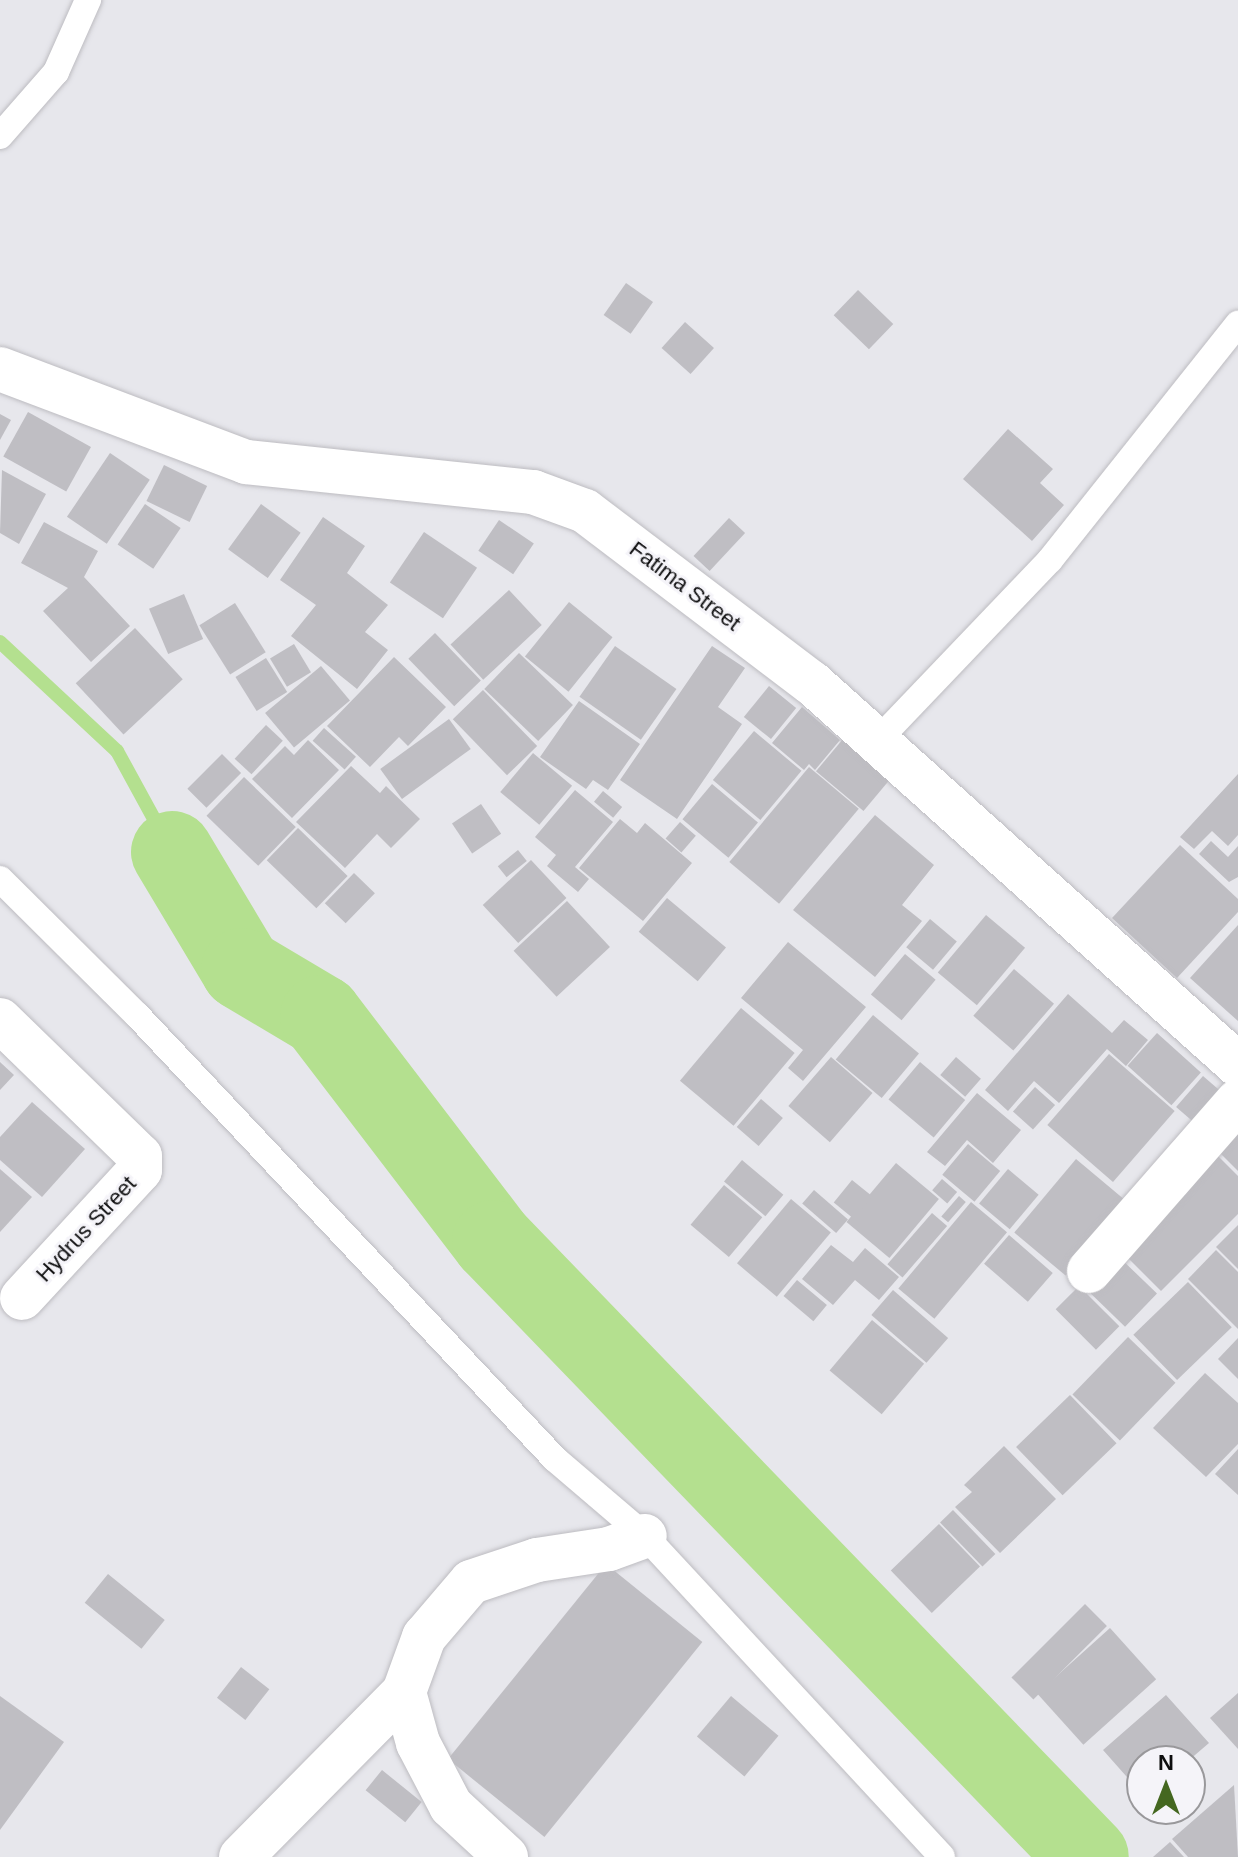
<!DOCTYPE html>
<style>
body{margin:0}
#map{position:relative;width:1238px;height:1857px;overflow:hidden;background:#e7e7ec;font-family:Helvetica,sans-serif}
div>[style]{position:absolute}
.stream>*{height:14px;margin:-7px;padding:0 7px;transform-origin:7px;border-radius:7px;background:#b4e08f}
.river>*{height:82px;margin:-41px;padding:0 41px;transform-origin:41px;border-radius:41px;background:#b4e08f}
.building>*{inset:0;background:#bfbec3;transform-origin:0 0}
.roads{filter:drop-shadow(0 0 2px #bdbcc1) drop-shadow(0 0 2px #bdbcc1)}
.lane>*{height:26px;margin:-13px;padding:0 13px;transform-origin:13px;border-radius:13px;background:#fff}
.street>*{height:44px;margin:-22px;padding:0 22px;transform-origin:22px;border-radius:22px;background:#fff}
.secondary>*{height:44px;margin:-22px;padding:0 22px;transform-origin:22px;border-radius:22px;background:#fff}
span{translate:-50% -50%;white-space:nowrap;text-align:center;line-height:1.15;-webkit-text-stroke:6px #f5f4f9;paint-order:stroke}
.street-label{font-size:22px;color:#0e0e0f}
.north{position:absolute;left:1126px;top:1745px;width:80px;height:80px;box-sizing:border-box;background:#f5f4f9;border:2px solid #99989b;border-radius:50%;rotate:0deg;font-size:22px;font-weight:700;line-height:32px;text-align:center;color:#0e0e0f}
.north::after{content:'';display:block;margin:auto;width:28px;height:36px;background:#446720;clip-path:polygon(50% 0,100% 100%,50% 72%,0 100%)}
</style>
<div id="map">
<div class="stream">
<i style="left:0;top:642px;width:160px;rotate:43deg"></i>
<i style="left:117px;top:751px;width:115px;rotate:61.4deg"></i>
</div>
<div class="river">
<i style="left:172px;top:852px;width:136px;rotate:59.1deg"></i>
<i style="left:242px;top:969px;width:92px;rotate:30.7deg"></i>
<i style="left:321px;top:1016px;width:283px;rotate:52.6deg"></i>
<i style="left:493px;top:1241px;width:856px;rotate:45.99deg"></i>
</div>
<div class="building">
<i style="left:626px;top:283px;width:33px;height:39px;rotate:35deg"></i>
<i style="left:858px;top:290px;width:49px;height:35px;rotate:44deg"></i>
<i style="left:685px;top:322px;width:39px;height:35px;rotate:42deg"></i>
<i style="left:28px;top:412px;width:72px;height:51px;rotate:29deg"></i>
<i style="clip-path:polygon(0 414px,11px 420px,0 440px)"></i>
<i style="clip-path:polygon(1008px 429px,1053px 469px,1040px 483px,1064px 505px,1032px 541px,963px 479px)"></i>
<i style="left:110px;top:453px;width:48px;height:77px;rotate:34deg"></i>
<i style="left:164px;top:465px;width:48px;height:40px;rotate:26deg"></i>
<i style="clip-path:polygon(2px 470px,46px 494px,19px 544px,0 533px)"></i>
<i style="left:145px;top:504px;width:43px;height:49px;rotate:34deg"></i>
<i style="left:261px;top:504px;width:49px;height:56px;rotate:36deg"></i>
<i style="clip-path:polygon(323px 517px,365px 546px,347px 573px,388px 605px,365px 632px,388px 650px,357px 689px,291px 636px,316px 605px,280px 580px)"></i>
<i style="left:729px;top:518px;width:22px;height:52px;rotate:43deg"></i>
<i style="left:499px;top:520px;width:42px;height:37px;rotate:34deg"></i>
<i style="clip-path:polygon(44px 522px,98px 551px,84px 577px,130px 626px,91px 662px,43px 611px,68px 588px,21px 563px)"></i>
<i style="left:424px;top:532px;width:64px;height:61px;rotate:34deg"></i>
<i style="left:509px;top:590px;width:48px;height:80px;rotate:47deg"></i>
<i style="left:184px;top:594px;width:49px;height:38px;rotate:67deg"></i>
<i style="left:569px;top:602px;width:56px;height:70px;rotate:39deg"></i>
<i style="left:235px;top:603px;width:58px;height:42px;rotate:58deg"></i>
<i style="left:135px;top:628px;width:70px;height:81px;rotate:47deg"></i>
<i style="left:435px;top:633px;width:66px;height:37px;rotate:46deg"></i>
<i style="left:294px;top:644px;width:33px;height:28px;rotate:59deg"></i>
<i style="left:615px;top:646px;width:75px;height:62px;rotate:35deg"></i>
<i style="clip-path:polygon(712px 646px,745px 668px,718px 707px,742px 724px,677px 819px,620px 780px)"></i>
<i style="left:519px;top:653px;width:75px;height:50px;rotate:44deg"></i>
<i style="clip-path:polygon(394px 657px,446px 707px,408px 746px,399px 737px,370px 767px,327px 726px)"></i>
<i style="left:266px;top:658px;width:40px;height:36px;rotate:58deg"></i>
<i style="left:321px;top:666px;width:45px;height:73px;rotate:50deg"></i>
<i style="left:769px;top:686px;width:35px;height:40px;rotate:39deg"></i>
<i style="left:483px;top:690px;width:78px;height:42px;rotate:46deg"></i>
<i style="clip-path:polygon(579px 701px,640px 744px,608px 790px,593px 780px,586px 789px,540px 757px)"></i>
<i style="clip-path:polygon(802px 707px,840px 740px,815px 770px,809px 764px,804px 770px,772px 743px)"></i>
<i style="left:449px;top:719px;width:37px;height:85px;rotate:54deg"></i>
<i style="left:266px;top:725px;width:23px;height:46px;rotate:43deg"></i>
<i style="left:324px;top:728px;width:43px;height:17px;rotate:42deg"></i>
<i style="left:754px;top:731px;width:62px;height:64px;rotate:40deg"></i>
<i style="left:843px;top:739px;width:62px;height:42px;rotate:40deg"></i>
<i style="clip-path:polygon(308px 740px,339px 770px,292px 818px,252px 779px,285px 746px,294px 755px)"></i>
<i style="left:533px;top:753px;width:51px;height:51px;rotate:40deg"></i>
<i style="left:222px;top:754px;width:27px;height:49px;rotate:45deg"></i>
<i style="clip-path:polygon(351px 766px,380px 793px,386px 786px,420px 819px,391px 848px,377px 834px,345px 868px,296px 822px)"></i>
<i style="left:809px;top:767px;width:65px;height:124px;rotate:40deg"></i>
<i style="clip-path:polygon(1238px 774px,1238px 835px,1228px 846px,1212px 831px,1194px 849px,1180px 837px)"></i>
<i style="left:244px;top:777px;width:72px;height:54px;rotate:44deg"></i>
<i style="left:712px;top:784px;width:60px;height:46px;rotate:40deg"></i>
<i style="clip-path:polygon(575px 790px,613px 822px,575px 867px,589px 879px,578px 892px,547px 866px,556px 855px,535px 837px)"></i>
<i style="left:603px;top:791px;width:25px;height:14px;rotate:40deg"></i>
<i style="left:481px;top:804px;width:36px;height:35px;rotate:56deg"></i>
<i style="clip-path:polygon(875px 815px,934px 865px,902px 905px,922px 921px,875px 977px,793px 910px)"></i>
<i style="clip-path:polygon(620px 819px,637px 833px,645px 823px,692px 863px,643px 921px,579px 868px)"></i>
<i style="left:680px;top:822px;width:21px;height:22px;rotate:41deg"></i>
<i style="left:298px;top:828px;width:69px;height:45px;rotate:44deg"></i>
<i style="clip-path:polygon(1211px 841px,1228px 857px,1238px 846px,1238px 877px,1229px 882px,1199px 854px)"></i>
<i style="clip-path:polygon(1180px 845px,1238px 899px,1238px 912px,1177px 978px,1112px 918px)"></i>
<i style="left:518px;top:850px;width:14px;height:26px;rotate:51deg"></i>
<i style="left:531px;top:860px;width:52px;height:66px;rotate:47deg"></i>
<i style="left:354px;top:873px;width:29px;height:42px;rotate:44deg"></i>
<i style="left:667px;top:898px;width:77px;height:44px;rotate:40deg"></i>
<i style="left:567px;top:901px;width:63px;height:73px;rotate:47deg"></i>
<i style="left:986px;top:915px;width:51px;height:75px;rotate:40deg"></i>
<i style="left:930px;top:919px;width:35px;height:37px;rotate:40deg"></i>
<i style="clip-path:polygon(1238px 925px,1238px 1021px,1190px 978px)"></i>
<i style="clip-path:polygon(788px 942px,866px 1007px,803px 1081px,788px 1068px,803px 1050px,741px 998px)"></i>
<i style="left:905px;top:954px;width:40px;height:53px;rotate:40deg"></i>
<i style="left:1014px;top:969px;width:53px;height:62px;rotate:41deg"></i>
<i style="clip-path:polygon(1068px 994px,1112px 1033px,1124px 1020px,1148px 1040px,1126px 1066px,1107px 1049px,1059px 1103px,1034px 1081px,1008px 1111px,985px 1090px)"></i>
<i style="left:741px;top:1008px;width:70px;height:95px;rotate:40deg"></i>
<i style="left:873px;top:1015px;width:60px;height:58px;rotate:40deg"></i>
<i style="left:1157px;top:1033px;width:59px;height:44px;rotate:42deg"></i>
<i style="left:1109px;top:1054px;width:87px;height:94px;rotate:41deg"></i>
<i style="left:831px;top:1057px;width:55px;height:65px;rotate:41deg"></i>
<i style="left:956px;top:1057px;width:33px;height:24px;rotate:41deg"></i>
<i style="clip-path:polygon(0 1062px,14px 1075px,0 1090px)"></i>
<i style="left:920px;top:1062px;width:59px;height:49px;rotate:40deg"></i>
<i style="left:1203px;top:1076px;width:23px;height:41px;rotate:41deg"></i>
<i style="left:1035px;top:1087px;width:27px;height:33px;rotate:42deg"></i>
<i style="clip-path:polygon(977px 1093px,1021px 1130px,993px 1163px,967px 1140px,945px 1166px,927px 1152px)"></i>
<i style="left:761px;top:1099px;width:29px;height:37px;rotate:41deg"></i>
<i style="clip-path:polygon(32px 1102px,85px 1149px,42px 1197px,0 1160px,0 1137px)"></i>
<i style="clip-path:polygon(1238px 1127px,1238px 1171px,1215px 1148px)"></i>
<i style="left:968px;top:1144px;width:42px;height:40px;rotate:40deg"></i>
<i style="clip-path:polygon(1212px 1150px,1238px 1176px,1238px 1214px,1161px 1291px,1120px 1250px)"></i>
<i style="left:1076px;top:1159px;width:67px;height:96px;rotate:40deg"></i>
<i style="left:742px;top:1160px;width:54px;height:28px;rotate:40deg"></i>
<i style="left:896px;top:1163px;width:56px;height:77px;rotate:40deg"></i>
<i style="clip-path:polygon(0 1169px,32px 1197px,0 1232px)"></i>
<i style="left:1008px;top:1169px;width:40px;height:45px;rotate:40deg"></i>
<i style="left:942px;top:1179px;width:20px;height:15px;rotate:41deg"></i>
<i style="left:852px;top:1180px;width:26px;height:29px;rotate:39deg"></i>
<i style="left:724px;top:1185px;width:50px;height:52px;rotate:40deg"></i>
<i style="left:814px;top:1190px;width:45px;height:18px;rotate:41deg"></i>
<i style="left:959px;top:1196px;width:9px;height:27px;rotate:41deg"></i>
<i style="left:791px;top:1199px;width:52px;height:84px;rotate:40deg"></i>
<i style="left:971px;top:1202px;width:47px;height:113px;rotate:40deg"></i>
<i style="left:932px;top:1213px;width:20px;height:68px;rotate:41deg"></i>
<i style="clip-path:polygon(1238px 1225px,1238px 1269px,1216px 1247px)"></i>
<i style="left:1009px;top:1235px;width:58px;height:38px;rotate:41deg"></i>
<i style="clip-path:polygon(831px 1245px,853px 1262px,865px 1248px,899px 1277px,879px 1300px,855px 1280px,833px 1305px,802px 1279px)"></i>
<i style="clip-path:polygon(1216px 1250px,1238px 1272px,1238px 1329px,1188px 1279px)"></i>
<i style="left:1116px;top:1254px;width:57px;height:46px;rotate:44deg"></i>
<i style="left:797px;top:1280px;width:39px;height:21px;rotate:40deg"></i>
<i style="left:1188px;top:1282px;width:63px;height:76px;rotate:46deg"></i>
<i style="left:1079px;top:1286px;width:57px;height:33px;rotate:45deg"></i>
<i style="left:893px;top:1290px;width:73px;height:33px;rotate:41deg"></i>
<i style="left:872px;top:1320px;width:68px;height:66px;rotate:40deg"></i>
<i style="left:1128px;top:1337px;width:66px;height:80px;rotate:44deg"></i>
<i style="clip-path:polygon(1238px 1338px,1238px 1379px,1218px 1359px)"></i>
<i style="clip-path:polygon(1205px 1373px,1238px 1403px,1238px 1444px,1206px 1477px,1153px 1428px)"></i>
<i style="left:1070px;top:1395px;width:67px;height:75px;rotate:46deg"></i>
<i style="clip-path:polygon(1004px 1446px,1056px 1499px,1000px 1553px,955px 1507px,972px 1492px,964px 1485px)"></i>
<i style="clip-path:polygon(1238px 1449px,1238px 1495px,1215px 1474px)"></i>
<i style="left:953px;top:1510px;width:61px;height:18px;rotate:46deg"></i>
<i style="left:939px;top:1524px;width:59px;height:67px;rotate:46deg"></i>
<i style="left:606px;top:1564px;width:124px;height:251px;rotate:39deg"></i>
<i style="left:108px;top:1574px;width:73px;height:37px;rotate:39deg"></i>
<i style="left:1085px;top:1604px;width:31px;height:104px;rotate:45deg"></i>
<i style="left:1110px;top:1628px;width:69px;height:98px;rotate:48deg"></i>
<i style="left:241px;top:1667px;width:36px;height:39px;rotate:38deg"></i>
<i style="clip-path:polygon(1238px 1693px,1238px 1749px,1210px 1718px)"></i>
<i style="clip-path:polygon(1166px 1695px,1209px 1743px,1188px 1761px,1142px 1761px,1142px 1794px,1103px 1750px)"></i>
<i style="clip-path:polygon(0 1696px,64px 1742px,0 1830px)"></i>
<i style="left:731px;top:1696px;width:62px;height:53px;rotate:40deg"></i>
<i style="left:382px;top:1770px;width:51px;height:26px;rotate:39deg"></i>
<i style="clip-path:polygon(1234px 1785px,1238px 1857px,1188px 1857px,1172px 1839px)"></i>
<i style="clip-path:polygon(1170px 1842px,1184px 1857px,1153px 1857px)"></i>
</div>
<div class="roads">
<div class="lane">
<i style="left:0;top:136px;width:85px;rotate:-48.8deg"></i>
<i style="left:56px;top:72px;width:79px;rotate:-66deg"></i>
<i style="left:877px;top:741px;width:250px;rotate:-46.3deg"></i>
<i style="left:1050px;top:560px;width:302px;rotate:-51.5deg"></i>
<i style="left:0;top:879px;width:193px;rotate:44.8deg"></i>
<i style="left:137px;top:1015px;width:610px;rotate:46.73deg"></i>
<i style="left:555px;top:1459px;width:118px;rotate:40.5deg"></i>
<i style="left:645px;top:1536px;width:437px;rotate:47.2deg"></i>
</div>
<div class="street">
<i style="left:0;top:1020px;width:195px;rotate:44.2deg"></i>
<i style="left:140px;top:1156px;width:14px;rotate:90deg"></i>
<i style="left:140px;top:1170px;width:174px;rotate:132.7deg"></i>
<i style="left:1089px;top:1271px;width:226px;rotate:-48.8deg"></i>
<i style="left:404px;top:1692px;width:53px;rotate:74.6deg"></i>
<i style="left:418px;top:1743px;width:71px;rotate:62.4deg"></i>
<i style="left:451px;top:1806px;width:75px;rotate:42.8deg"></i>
<i style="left:241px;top:1857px;width:232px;rotate:-45.3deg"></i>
<i style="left:404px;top:1692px;width:59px;rotate:-70deg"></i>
<i style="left:424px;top:1637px;width:72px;rotate:-49.5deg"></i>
<i style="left:471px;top:1582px;width:70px;rotate:-18.4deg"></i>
<i style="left:537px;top:1560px;width:73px;rotate:-8.7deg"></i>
<i style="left:609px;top:1549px;width:38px;rotate:-20deg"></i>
</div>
<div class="secondary">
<i style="left:0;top:369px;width:263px;rotate:20.7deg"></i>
<i style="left:246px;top:462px;width:289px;rotate:6deg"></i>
<i style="left:533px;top:492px;width:55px;rotate:20.1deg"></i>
<i style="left:585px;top:511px;width:285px;rotate:37.2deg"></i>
<i style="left:812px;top:683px;width:572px;rotate:41.88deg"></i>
</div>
</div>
<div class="street-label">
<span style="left:685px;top:586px;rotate:37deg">Fatima Street</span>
<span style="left:86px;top:1229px;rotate:-47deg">Hydrus Street</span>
</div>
<div class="north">N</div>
</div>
